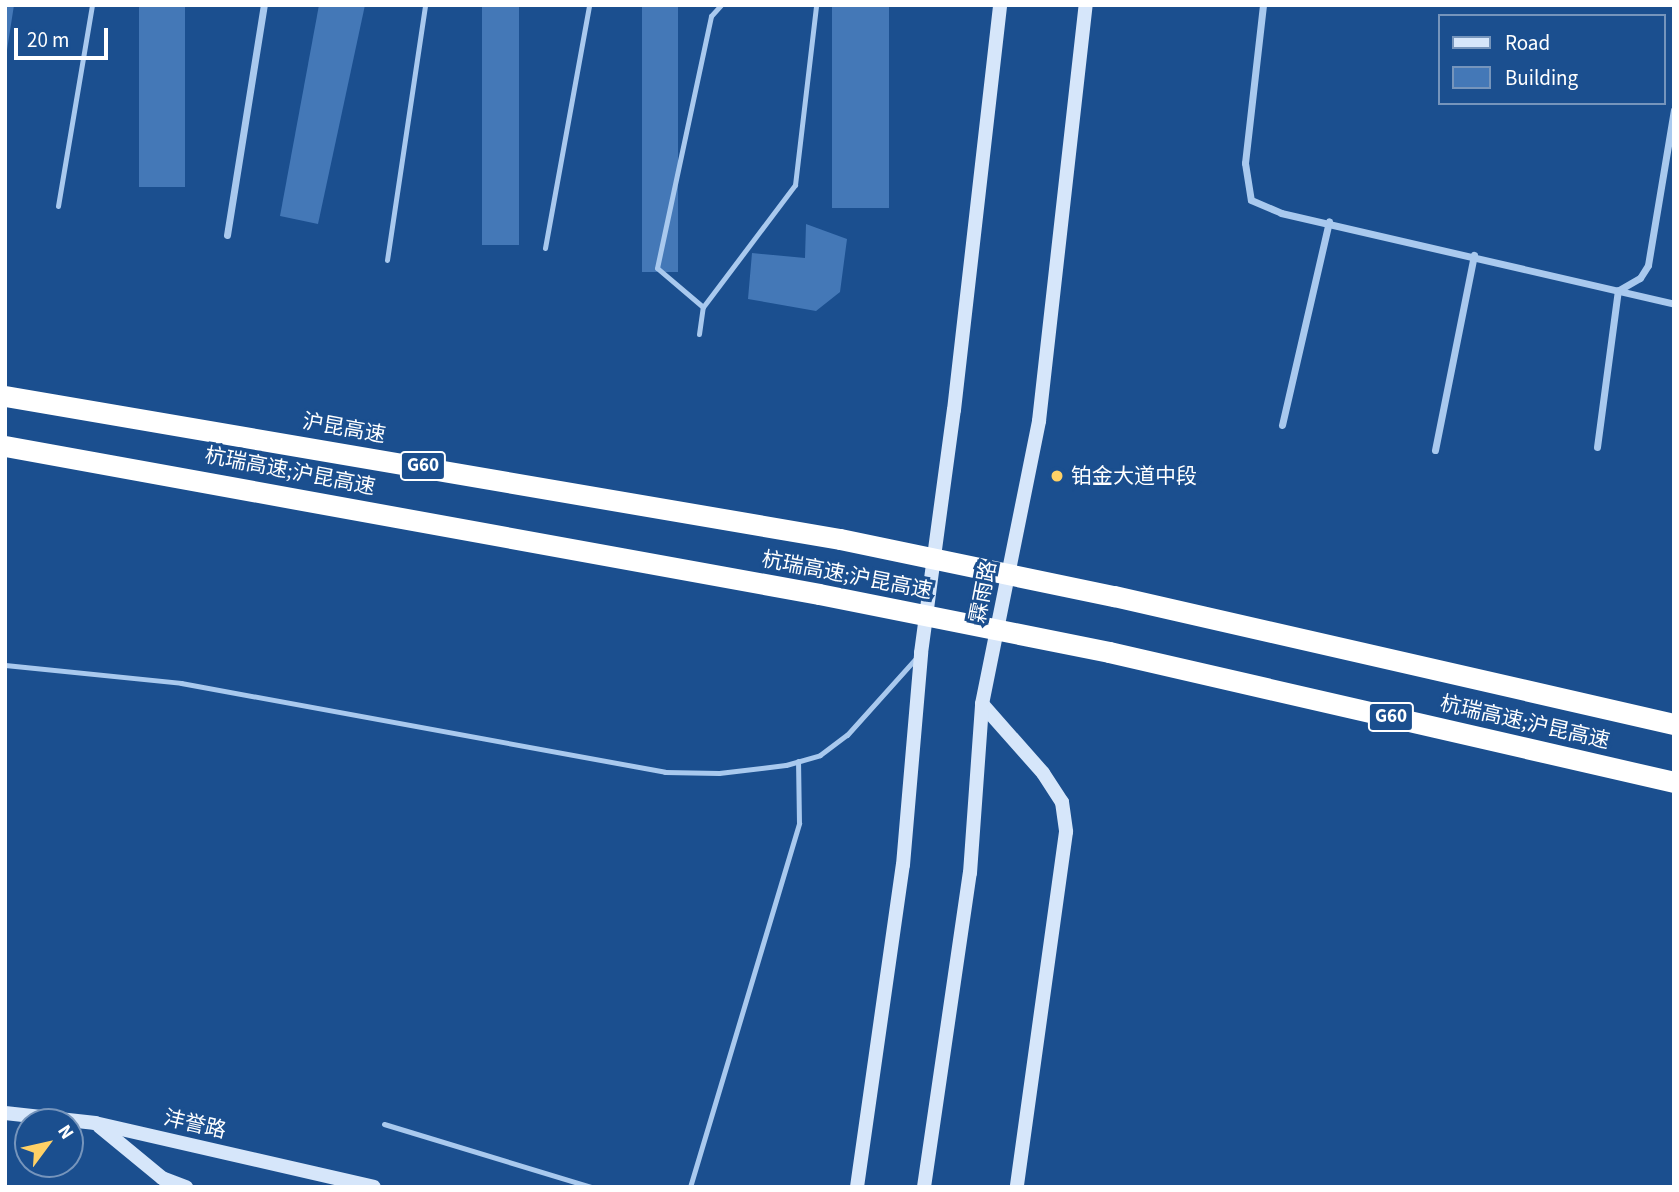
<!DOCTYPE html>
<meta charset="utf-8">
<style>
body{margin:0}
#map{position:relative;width:1679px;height:1192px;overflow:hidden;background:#1b4f8f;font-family:"Source Sans 3","Noto Sans SC",sans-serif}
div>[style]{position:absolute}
.building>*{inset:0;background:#4478b7;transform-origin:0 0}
.lane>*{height:5px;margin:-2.5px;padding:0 2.5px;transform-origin:2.5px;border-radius:2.5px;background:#a9c9ee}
.street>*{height:7px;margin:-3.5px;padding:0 3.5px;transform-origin:3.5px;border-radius:3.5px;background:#a9c9ee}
.secondary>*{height:14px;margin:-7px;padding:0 7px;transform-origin:7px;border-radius:7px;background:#d6e6fa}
.highway>*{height:21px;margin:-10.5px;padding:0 10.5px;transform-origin:10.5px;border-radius:10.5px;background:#fff}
.highway-bridge>*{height:21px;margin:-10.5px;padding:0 10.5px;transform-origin:10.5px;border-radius:10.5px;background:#fff}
.dots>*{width:19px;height:19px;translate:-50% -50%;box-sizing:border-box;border:4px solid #1b4f8f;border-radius:50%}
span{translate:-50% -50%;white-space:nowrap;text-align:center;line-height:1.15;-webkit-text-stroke:6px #1b4f8f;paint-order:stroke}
.shield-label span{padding:2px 5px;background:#1b4f8f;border:2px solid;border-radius:5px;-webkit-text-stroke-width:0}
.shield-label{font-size:19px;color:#fff;font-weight:700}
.street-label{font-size:21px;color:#fff}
.poi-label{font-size:21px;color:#fff}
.left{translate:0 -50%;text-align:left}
.frame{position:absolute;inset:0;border:7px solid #fff;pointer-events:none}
.legend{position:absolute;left:1438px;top:14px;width:228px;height:91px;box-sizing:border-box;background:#1b4f8f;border:2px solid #7695bc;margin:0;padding:9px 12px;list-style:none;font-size:21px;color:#fff}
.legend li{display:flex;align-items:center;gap:14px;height:35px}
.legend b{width:35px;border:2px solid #7695bc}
.north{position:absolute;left:14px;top:1108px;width:70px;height:70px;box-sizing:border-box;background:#1b4f8f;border:2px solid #7695bc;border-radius:50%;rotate:57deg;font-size:19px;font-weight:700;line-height:28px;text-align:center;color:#fff}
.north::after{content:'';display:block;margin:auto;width:24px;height:32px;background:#ffd166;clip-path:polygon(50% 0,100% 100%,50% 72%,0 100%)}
.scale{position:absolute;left:14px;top:28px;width:94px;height:32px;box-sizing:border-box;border:4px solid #fff;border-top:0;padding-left:9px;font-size:21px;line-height:24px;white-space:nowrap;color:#fff;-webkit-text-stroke:5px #1b4f8f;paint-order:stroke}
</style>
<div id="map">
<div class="building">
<i style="clip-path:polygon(5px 5px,14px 5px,7px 50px,5px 50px)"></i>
<i style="left:139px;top:5px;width:46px;height:182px"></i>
<i style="clip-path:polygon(319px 5px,365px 5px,318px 224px,280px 216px)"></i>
<i style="left:482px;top:5px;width:37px;height:240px"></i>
<i style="left:642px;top:5px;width:36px;height:267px"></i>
<i style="left:832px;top:5px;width:57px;height:203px"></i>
<i style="clip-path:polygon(806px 224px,847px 239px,840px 292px,816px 311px,748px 299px,752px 253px,805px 258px)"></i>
</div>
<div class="lane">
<i style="left:58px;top:206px;width:204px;rotate:-80.4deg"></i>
<i style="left:545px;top:248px;width:247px;rotate:-79.7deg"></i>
<i style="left:387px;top:260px;width:258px;rotate:-81.5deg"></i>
<i style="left:703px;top:307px;width:60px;rotate:-139.7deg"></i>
<i style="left:657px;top:268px;width:258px;rotate:-77.9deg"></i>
<i style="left:711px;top:16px;width:15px;rotate:-48deg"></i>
<i style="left:699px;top:334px;width:27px;rotate:-82deg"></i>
<i style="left:703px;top:307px;width:153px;rotate:-53deg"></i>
<i style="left:795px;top:185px;width:181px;rotate:-83.3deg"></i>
<i style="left:5px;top:665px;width:177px;rotate:5.8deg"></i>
<i style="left:181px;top:683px;width:492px;rotate:10.4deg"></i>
<i style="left:665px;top:772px;width:54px;rotate:1.1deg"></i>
<i style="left:719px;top:773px;width:67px;rotate:-6.8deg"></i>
<i style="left:786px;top:765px;width:35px;rotate:-16deg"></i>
<i style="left:820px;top:755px;width:34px;rotate:-37deg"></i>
<i style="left:847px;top:735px;width:103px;rotate:-48.1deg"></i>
<i style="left:384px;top:1124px;width:217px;rotate:16.9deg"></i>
<i style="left:690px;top:1187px;width:380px;rotate:-73.3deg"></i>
<i style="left:799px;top:823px;width:62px;rotate:-90.9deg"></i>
</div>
<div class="street">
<i style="left:1263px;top:5px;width:159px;rotate:96.5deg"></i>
<i style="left:1245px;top:163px;width:37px;rotate:81deg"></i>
<i style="left:1251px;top:200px;width:33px;rotate:23deg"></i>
<i style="left:1281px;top:213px;width:403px;rotate:13deg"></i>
<i style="left:227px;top:235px;width:233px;rotate:-80.9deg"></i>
<i style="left:1619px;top:290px;width:24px;rotate:-30deg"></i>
<i style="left:1640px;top:278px;width:15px;rotate:-58deg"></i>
<i style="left:1648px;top:265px;width:157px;rotate:-80.5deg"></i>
<i style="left:1282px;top:425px;width:209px;rotate:-77deg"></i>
<i style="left:1597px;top:447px;width:158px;rotate:-82.4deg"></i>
<i style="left:1435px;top:450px;width:199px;rotate:-78.7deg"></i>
</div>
<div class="secondary">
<i style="left:982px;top:704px;width:92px;rotate:48.5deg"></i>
<i style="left:1043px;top:773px;width:35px;rotate:57deg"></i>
<i style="left:1062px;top:802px;width:30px;rotate:82deg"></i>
<i style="left:1066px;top:832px;width:358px;rotate:97.9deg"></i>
<i style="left:5px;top:1113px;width:91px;rotate:6.3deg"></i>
<i style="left:95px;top:1123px;width:286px;rotate:12.9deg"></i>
<i style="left:99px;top:1126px;width:82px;rotate:39.5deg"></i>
<i style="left:162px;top:1178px;width:26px;rotate:21deg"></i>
<i style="left:857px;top:1187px;width:325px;rotate:-81.9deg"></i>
<i style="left:903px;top:865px;width:213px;rotate:-85.1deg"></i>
<i style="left:921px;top:653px;width:245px;rotate:-82.3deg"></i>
<i style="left:954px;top:410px;width:408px;rotate:-83.5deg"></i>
<i style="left:924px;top:1187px;width:317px;rotate:-81.7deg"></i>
<i style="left:970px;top:873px;width:169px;rotate:-85.9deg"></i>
<i style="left:982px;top:704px;width:289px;rotate:-78.6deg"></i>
<i style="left:1039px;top:421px;width:419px;rotate:-83.6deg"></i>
</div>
<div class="highway">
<i style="left:5px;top:396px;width:847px;rotate:9.72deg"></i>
<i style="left:5px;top:446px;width:827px;rotate:10.3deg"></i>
<i style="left:1114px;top:596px;width:574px;rotate:12.88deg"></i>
<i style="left:1109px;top:652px;width:580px;rotate:12.96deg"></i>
</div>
<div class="highway-bridge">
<i style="left:840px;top:539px;width:280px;rotate:11.8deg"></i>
<i style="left:819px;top:594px;width:296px;rotate:11.3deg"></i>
</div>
<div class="dots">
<i style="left:1057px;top:476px;background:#ffd166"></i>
</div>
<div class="shield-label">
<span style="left:423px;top:466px">G60</span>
<span style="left:1391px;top:717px">G60</span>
</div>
<div class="street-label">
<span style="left:344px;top:428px;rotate:10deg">沪昆高速</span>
<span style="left:290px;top:471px;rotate:11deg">杭瑞高速;沪昆高速</span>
<span style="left:847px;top:575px;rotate:11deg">杭瑞高速;沪昆高速</span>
<span style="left:983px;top:592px;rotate:-79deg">霖雨路</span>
<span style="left:1525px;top:722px;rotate:13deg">杭瑞高速;沪昆高速</span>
<span style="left:195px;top:1124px;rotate:13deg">沣誉路</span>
</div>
<div class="poi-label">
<span class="left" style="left:1071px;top:476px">铂金大道中段</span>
</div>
<div class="frame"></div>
<ul class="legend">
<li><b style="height:9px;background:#d6e6fa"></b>Road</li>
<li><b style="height:19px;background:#4478b7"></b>Building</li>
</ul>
<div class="north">N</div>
<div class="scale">20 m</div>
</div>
